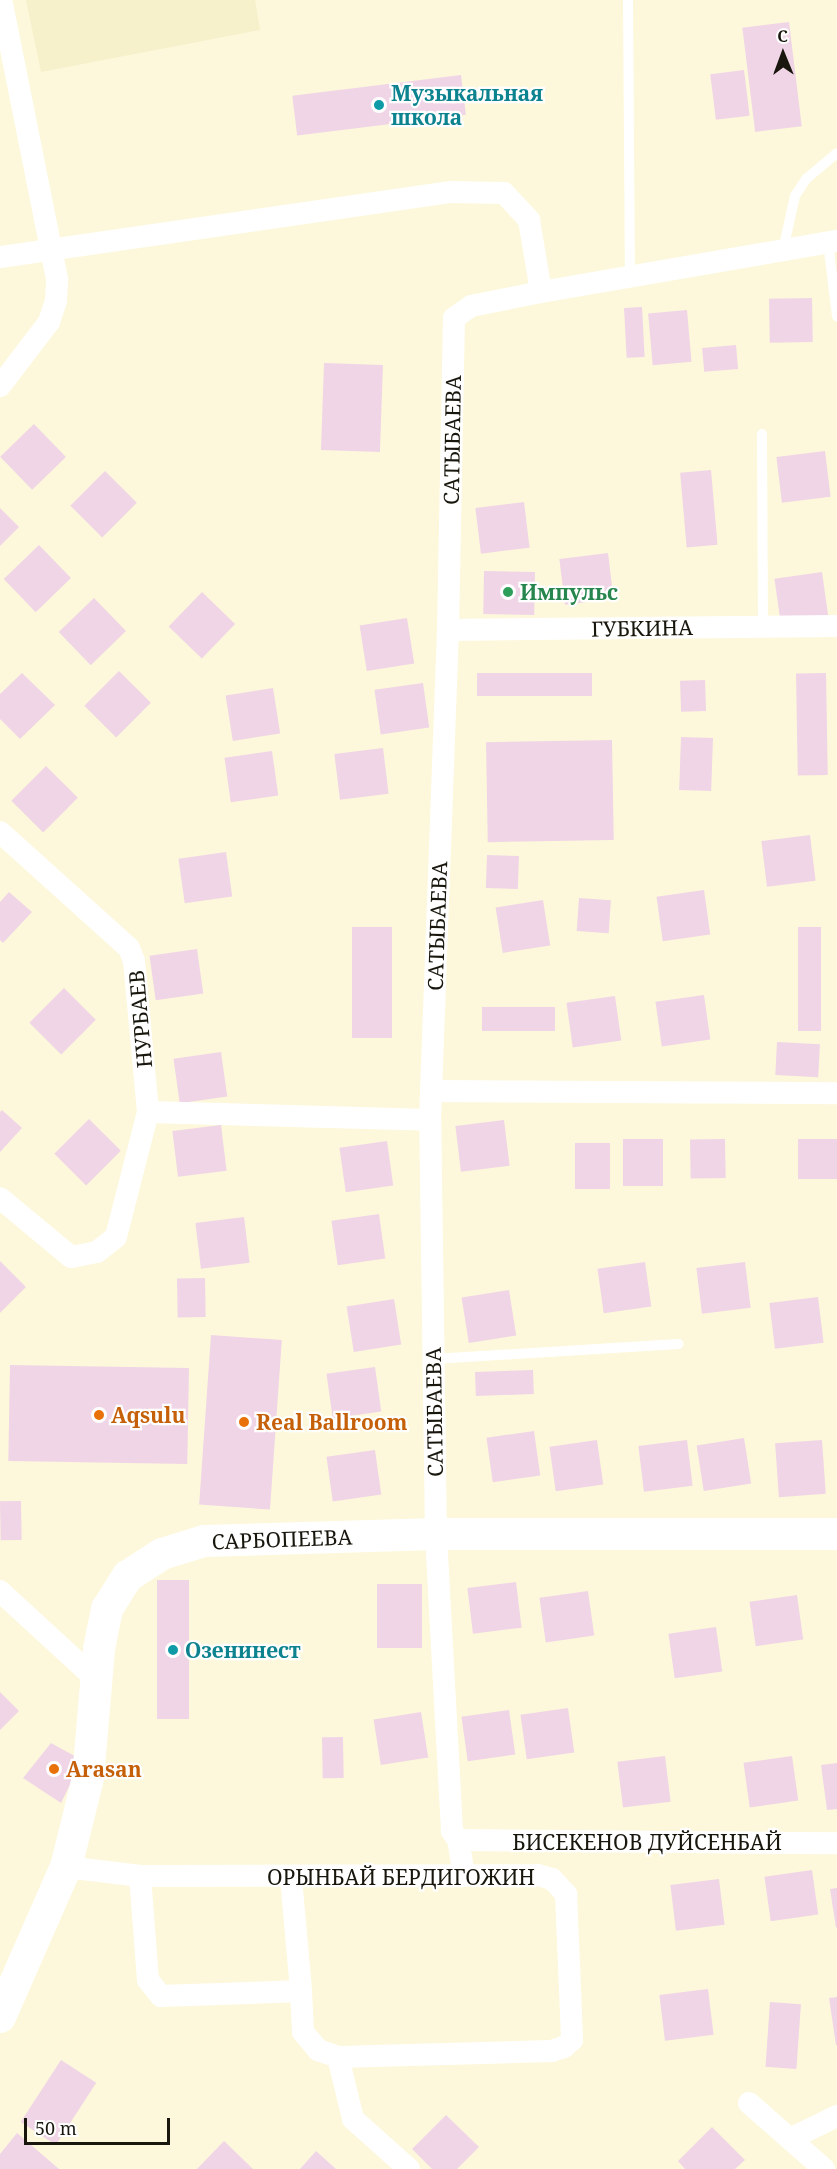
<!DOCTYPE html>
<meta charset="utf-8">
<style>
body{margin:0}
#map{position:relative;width:837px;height:2169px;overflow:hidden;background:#fdf8db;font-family:"Noto Serif",serif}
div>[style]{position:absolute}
.built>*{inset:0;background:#f6f0cb}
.building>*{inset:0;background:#f0d5e7;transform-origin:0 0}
.lane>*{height:10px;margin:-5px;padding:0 5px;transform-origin:5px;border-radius:5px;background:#fff}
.street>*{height:22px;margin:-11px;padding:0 11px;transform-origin:11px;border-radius:11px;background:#fff}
.secondary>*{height:32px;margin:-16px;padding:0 16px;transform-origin:16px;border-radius:16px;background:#fff}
.dots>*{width:16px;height:16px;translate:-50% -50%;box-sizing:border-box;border:3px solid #fff;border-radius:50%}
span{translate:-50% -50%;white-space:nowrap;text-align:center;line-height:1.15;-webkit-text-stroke:4.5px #fff;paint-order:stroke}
.culture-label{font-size:21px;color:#0d838f;font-weight:700}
.left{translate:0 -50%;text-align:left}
.street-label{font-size:21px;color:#19170d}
.leisure-label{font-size:21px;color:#27864d;font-weight:700}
.food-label{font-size:21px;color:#c56008;font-weight:700}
.north{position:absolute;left:753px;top:24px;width:60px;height:60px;-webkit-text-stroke:4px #fff;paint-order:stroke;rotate:359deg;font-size:16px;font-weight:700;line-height:24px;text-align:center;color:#19170d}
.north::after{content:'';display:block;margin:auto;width:21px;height:27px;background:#19170d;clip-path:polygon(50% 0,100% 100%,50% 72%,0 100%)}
.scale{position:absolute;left:24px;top:2118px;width:146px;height:27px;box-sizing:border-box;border:3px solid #19170d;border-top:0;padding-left:8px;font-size:18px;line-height:21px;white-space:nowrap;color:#19170d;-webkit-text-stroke:4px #fff;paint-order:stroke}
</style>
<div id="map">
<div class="built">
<i style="clip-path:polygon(26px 0,255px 0,260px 30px,41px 72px)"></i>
</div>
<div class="building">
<i style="left:789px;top:22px;width:105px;height:47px;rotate:83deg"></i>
<i style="left:744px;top:70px;width:46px;height:34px;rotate:83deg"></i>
<i style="left:461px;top:75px;width:40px;height:170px;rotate:83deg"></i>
<i style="left:812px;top:298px;width:44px;height:43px;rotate:89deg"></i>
<i style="left:642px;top:307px;width:50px;height:18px;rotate:87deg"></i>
<i style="left:687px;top:310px;width:52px;height:39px;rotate:85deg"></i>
<i style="left:736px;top:345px;width:24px;height:34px;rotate:85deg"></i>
<i style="left:324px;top:363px;width:59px;height:87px;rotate:2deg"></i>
<i style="left:34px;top:424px;width:46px;height:47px;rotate:46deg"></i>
<i style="left:825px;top:451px;width:46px;height:49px;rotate:83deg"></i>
<i style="left:711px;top:470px;width:75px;height:31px;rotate:85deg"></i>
<i style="left:105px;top:471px;width:45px;height:49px;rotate:45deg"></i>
<i style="left:524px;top:502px;width:46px;height:49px;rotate:83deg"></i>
<i style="clip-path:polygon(0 508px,19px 527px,0 546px)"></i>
<i style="left:39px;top:545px;width:46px;height:49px;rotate:46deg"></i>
<i style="left:608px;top:553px;width:46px;height:49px;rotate:83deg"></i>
<i style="left:484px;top:571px;width:51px;height:43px;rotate:1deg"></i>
<i style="left:822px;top:572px;width:45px;height:48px;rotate:82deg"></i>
<i style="left:202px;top:592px;width:46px;height:48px;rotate:44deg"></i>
<i style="left:94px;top:598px;width:46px;height:49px;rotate:46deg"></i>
<i style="left:407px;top:618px;width:46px;height:48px;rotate:81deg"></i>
<i style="left:119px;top:671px;width:45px;height:49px;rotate:45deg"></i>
<i style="clip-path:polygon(22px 673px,55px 705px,20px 739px,0 719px,0 694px)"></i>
<i style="left:592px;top:673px;width:23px;height:115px;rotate:90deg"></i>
<i style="left:826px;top:673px;width:102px;height:30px;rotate:89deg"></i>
<i style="left:705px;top:680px;width:31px;height:25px;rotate:88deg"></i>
<i style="left:423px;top:683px;width:45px;height:49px;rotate:82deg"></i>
<i style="left:273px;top:688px;width:46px;height:48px;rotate:81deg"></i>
<i style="left:681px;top:737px;width:32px;height:53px;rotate:2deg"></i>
<i style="left:612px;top:740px;width:100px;height:126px;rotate:89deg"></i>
<i style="left:383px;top:748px;width:46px;height:49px;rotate:83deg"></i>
<i style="left:272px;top:751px;width:45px;height:48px;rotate:82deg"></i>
<i style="left:46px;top:766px;width:45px;height:49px;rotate:45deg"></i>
<i style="left:810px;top:835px;width:46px;height:49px;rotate:83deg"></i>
<i style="left:226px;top:852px;width:45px;height:48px;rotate:82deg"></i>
<i style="left:487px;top:855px;width:32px;height:33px;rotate:2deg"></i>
<i style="left:704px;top:890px;width:45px;height:48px;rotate:82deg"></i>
<i style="clip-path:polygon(9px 892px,32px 912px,3px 943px,0 940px,0 902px)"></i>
<i style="left:579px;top:898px;width:32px;height:33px;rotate:4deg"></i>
<i style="left:543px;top:900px;width:46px;height:48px;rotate:81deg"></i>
<i style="left:352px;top:927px;width:40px;height:111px"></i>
<i style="left:798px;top:927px;width:23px;height:104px"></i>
<i style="left:197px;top:949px;width:45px;height:48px;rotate:82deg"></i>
<i style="left:64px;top:988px;width:45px;height:49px;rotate:45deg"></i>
<i style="left:704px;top:995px;width:45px;height:49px;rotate:82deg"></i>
<i style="left:615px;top:996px;width:45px;height:49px;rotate:82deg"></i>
<i style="left:482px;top:1007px;width:73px;height:24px"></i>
<i style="left:777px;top:1042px;width:43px;height:33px;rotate:3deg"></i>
<i style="left:221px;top:1052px;width:45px;height:48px;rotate:82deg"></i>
<i style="clip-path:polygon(2px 1110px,22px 1128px,0 1152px,0 1112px)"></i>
<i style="left:89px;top:1119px;width:45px;height:49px;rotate:45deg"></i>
<i style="left:504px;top:1120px;width:46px;height:49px;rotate:83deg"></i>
<i style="left:221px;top:1125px;width:46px;height:49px;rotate:83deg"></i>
<i style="left:623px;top:1139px;width:40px;height:47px"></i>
<i style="left:725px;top:1139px;width:39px;height:35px;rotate:89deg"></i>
<i style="left:837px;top:1139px;width:40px;height:39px;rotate:90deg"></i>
<i style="left:387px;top:1141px;width:45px;height:48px;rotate:82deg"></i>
<i style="left:575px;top:1143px;width:35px;height:46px"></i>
<i style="left:379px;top:1214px;width:45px;height:48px;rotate:82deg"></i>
<i style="left:244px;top:1217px;width:46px;height:49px;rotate:83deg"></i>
<i style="clip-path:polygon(0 1261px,26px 1287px,0 1313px)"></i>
<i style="left:645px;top:1262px;width:45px;height:48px;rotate:82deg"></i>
<i style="left:745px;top:1262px;width:46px;height:49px;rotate:83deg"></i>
<i style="left:205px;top:1278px;width:39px;height:28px;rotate:89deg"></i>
<i style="left:509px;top:1290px;width:46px;height:48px;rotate:81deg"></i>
<i style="left:818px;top:1297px;width:46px;height:49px;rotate:83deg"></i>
<i style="left:394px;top:1299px;width:46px;height:48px;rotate:81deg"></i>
<i style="left:211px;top:1335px;width:71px;height:170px;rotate:4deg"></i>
<i style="left:10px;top:1365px;width:179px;height:96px;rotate:1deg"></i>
<i style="left:375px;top:1367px;width:45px;height:49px;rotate:82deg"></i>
<i style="left:533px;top:1370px;width:24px;height:58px;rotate:88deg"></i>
<i style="left:534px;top:1431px;width:45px;height:48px;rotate:82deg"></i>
<i style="left:744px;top:1438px;width:46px;height:48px;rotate:81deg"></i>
<i style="left:597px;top:1440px;width:45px;height:48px;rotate:82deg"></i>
<i style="left:687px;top:1440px;width:46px;height:49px;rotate:83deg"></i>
<i style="left:822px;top:1440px;width:54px;height:47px;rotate:86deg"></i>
<i style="left:375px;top:1450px;width:45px;height:49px;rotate:82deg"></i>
<i style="left:21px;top:1501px;width:39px;height:21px;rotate:89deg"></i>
<i style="left:157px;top:1580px;width:32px;height:139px"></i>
<i style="left:516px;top:1582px;width:46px;height:49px;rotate:83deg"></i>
<i style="left:377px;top:1584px;width:45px;height:64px"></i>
<i style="left:588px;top:1591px;width:45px;height:49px;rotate:82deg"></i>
<i style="left:797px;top:1595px;width:45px;height:48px;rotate:82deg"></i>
<i style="left:716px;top:1627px;width:45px;height:48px;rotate:82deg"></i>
<i style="clip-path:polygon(0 1692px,19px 1711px,0 1730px)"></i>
<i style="left:568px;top:1708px;width:45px;height:48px;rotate:82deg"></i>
<i style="left:509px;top:1710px;width:45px;height:48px;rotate:82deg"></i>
<i style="left:421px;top:1712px;width:46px;height:48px;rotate:81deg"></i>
<i style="left:343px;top:1737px;width:41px;height:21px;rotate:89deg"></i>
<i style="clip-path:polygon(51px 1743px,82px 1760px,61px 1803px,23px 1778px)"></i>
<i style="left:665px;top:1756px;width:46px;height:48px;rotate:83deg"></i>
<i style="left:792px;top:1756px;width:45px;height:49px;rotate:82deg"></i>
<i style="clip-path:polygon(837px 1763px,837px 1809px,827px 1810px,821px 1765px)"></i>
<i style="left:812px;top:1870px;width:45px;height:48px;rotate:82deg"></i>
<i style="left:719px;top:1879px;width:46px;height:49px;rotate:83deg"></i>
<i style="clip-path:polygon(837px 1888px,837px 1927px,836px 1928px,830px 1889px)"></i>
<i style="left:708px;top:1989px;width:46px;height:49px;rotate:83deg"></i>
<i style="clip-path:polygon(837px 1997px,837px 2045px,836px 2045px,829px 1998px)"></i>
<i style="left:770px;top:2002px;width:31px;height:65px;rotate:4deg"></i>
<i style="left:61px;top:2060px;width:42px;height:74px;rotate:33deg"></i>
<i style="clip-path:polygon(446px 2115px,479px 2147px,457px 2169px,432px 2169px,412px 2149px)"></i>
<i style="clip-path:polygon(712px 2127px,745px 2160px,735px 2169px,685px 2169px,678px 2161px)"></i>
<i style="clip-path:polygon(17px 2133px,59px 2169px,0 2169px,0 2154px)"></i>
<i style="clip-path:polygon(224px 2141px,253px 2169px,197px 2169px)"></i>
<i style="clip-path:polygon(316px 2151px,336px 2169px,300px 2169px)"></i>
</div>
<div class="lane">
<i style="left:628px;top:0;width:277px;rotate:89.6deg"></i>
<i style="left:828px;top:242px;width:75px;rotate:83.1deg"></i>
<i style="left:783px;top:250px;width:55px;rotate:-77.5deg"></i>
<i style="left:795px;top:196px;width:20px;rotate:-57deg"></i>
<i style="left:806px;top:179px;width:40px;rotate:-40deg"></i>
<i style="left:762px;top:434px;width:193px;rotate:89.7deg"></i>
<i style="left:433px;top:1359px;width:246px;rotate:-3.5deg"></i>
</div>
<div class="street">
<i style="left:0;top:257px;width:456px;rotate:-8.2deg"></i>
<i style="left:451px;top:192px;width:53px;rotate:1.1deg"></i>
<i style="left:504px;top:193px;width:37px;rotate:47deg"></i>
<i style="left:529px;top:220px;width:73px;rotate:80.5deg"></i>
<i style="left:0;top:386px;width:81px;rotate:-52.6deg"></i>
<i style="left:49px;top:322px;width:22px;rotate:-72deg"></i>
<i style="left:56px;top:301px;width:22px;rotate:-87deg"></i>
<i style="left:57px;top:279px;width:285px;rotate:-101.3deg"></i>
<i style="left:448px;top:630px;width:389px;rotate:-0.6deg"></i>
<i style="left:0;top:832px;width:173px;rotate:42deg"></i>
<i style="left:129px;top:948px;width:14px;rotate:69deg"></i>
<i style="left:134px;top:961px;width:152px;rotate:84.7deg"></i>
<i style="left:148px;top:1112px;width:129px;rotate:104.4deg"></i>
<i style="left:116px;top:1237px;width:24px;rotate:142deg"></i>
<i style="left:97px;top:1252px;width:26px;rotate:169deg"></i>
<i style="left:71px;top:1257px;width:92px;rotate:-140.3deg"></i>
<i style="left:431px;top:1091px;width:406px;rotate:0.3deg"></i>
<i style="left:148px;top:1112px;width:282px;rotate:1.6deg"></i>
<i style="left:0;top:1591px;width:133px;rotate:42.6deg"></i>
<i style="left:458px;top:1840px;width:379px;rotate:0.5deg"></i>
<i style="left:66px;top:1867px;width:75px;rotate:6.9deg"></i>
<i style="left:140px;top:1876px;width:398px;rotate:-0.1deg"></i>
<i style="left:538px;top:1875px;width:15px;rotate:16deg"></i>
<i style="left:552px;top:1879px;width:21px;rotate:47deg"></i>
<i style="left:566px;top:1894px;width:146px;rotate:87.6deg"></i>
<i style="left:572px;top:2040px;width:11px;rotate:139deg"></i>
<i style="left:564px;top:2047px;width:13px;rotate:162deg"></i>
<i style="left:552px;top:2051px;width:214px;rotate:178.4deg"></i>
<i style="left:338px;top:2057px;width:64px;rotate:76.4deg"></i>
<i style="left:353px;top:2119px;width:75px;rotate:41.8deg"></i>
<i style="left:140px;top:1876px;width:104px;rotate:85.6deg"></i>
<i style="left:148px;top:1980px;width:21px;rotate:51deg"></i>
<i style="left:161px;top:1996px;width:140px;rotate:-2deg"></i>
<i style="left:301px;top:1991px;width:41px;rotate:87.2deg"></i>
<i style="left:303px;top:2032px;width:23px;rotate:50deg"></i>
<i style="left:318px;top:2050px;width:21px;rotate:19deg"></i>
<i style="left:464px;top:1876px;width:36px;rotate:-99deg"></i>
<i style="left:458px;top:1840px;width:11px;rotate:-124deg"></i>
<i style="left:452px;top:1831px;width:297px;rotate:-93.1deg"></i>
<i style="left:436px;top:1534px;width:414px;rotate:-90.8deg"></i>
<i style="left:430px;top:1120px;width:490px;rotate:-87.9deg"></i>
<i style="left:448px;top:630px;width:312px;rotate:-88.9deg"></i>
<i style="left:454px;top:318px;width:21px;rotate:-35deg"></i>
<i style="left:471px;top:306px;width:71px;rotate:-11.3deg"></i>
<i style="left:541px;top:292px;width:300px;rotate:-9.8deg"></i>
<i style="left:291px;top:1878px;width:113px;rotate:84.9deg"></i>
<i style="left:749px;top:2103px;width:100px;rotate:41.3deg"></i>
<i style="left:790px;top:2139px;width:52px;rotate:-26.1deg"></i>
</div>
<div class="secondary">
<i style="left:0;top:2017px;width:164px;rotate:-66.3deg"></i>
<i style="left:66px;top:1867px;width:92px;rotate:-76.1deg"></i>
<i style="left:88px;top:1778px;width:129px;rotate:-85.1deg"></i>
<i style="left:99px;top:1649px;width:41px;rotate:-78.7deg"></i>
<i style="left:107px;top:1609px;width:39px;rotate:-58deg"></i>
<i style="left:128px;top:1576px;width:40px;rotate:-32.9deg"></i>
<i style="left:162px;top:1554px;width:44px;rotate:-17.2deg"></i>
<i style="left:204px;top:1541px;width:232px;rotate:-1.7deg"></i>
<i style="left:436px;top:1534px;width:401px"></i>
</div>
<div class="dots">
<i style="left:379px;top:105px;background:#0f9aa8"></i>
<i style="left:508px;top:592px;background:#2e9e5b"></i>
<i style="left:99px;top:1415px;background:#e8710a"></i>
<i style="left:244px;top:1422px;background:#e8710a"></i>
<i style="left:173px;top:1650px;background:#0f9aa8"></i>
<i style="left:54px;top:1769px;background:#e8710a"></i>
</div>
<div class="culture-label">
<span class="left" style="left:391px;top:105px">Музыкальная<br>школа</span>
<span class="left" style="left:185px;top:1650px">Озенинест</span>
</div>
<div class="street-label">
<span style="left:452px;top:440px;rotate:-89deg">САТЫБАЕВА</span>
<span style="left:642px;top:628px;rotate:-1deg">ГУБКИНА</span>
<span style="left:437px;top:926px;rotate:-88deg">САТЫБАЕВА</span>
<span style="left:140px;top:1019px;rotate:-95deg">НУРБАЕВ</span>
<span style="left:434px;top:1412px;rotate:-91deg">САТЫБАЕВА</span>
<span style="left:282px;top:1539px;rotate:-2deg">САРБОПЕЕВА</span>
<span style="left:647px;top:1842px">БИСЕКЕНОВ ДУЙСЕНБАЙ</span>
<span style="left:401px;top:1877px">ОРЫНБАЙ БЕРДИГОЖИН</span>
</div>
<div class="leisure-label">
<span class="left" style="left:520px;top:592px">Импульс</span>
</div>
<div class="food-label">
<span class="left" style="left:111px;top:1415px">Aqsulu</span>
<span class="left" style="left:256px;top:1422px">Real Ballroom</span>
<span class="left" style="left:66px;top:1769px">Arasan</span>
</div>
<div class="north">С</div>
<div class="scale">50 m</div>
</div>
